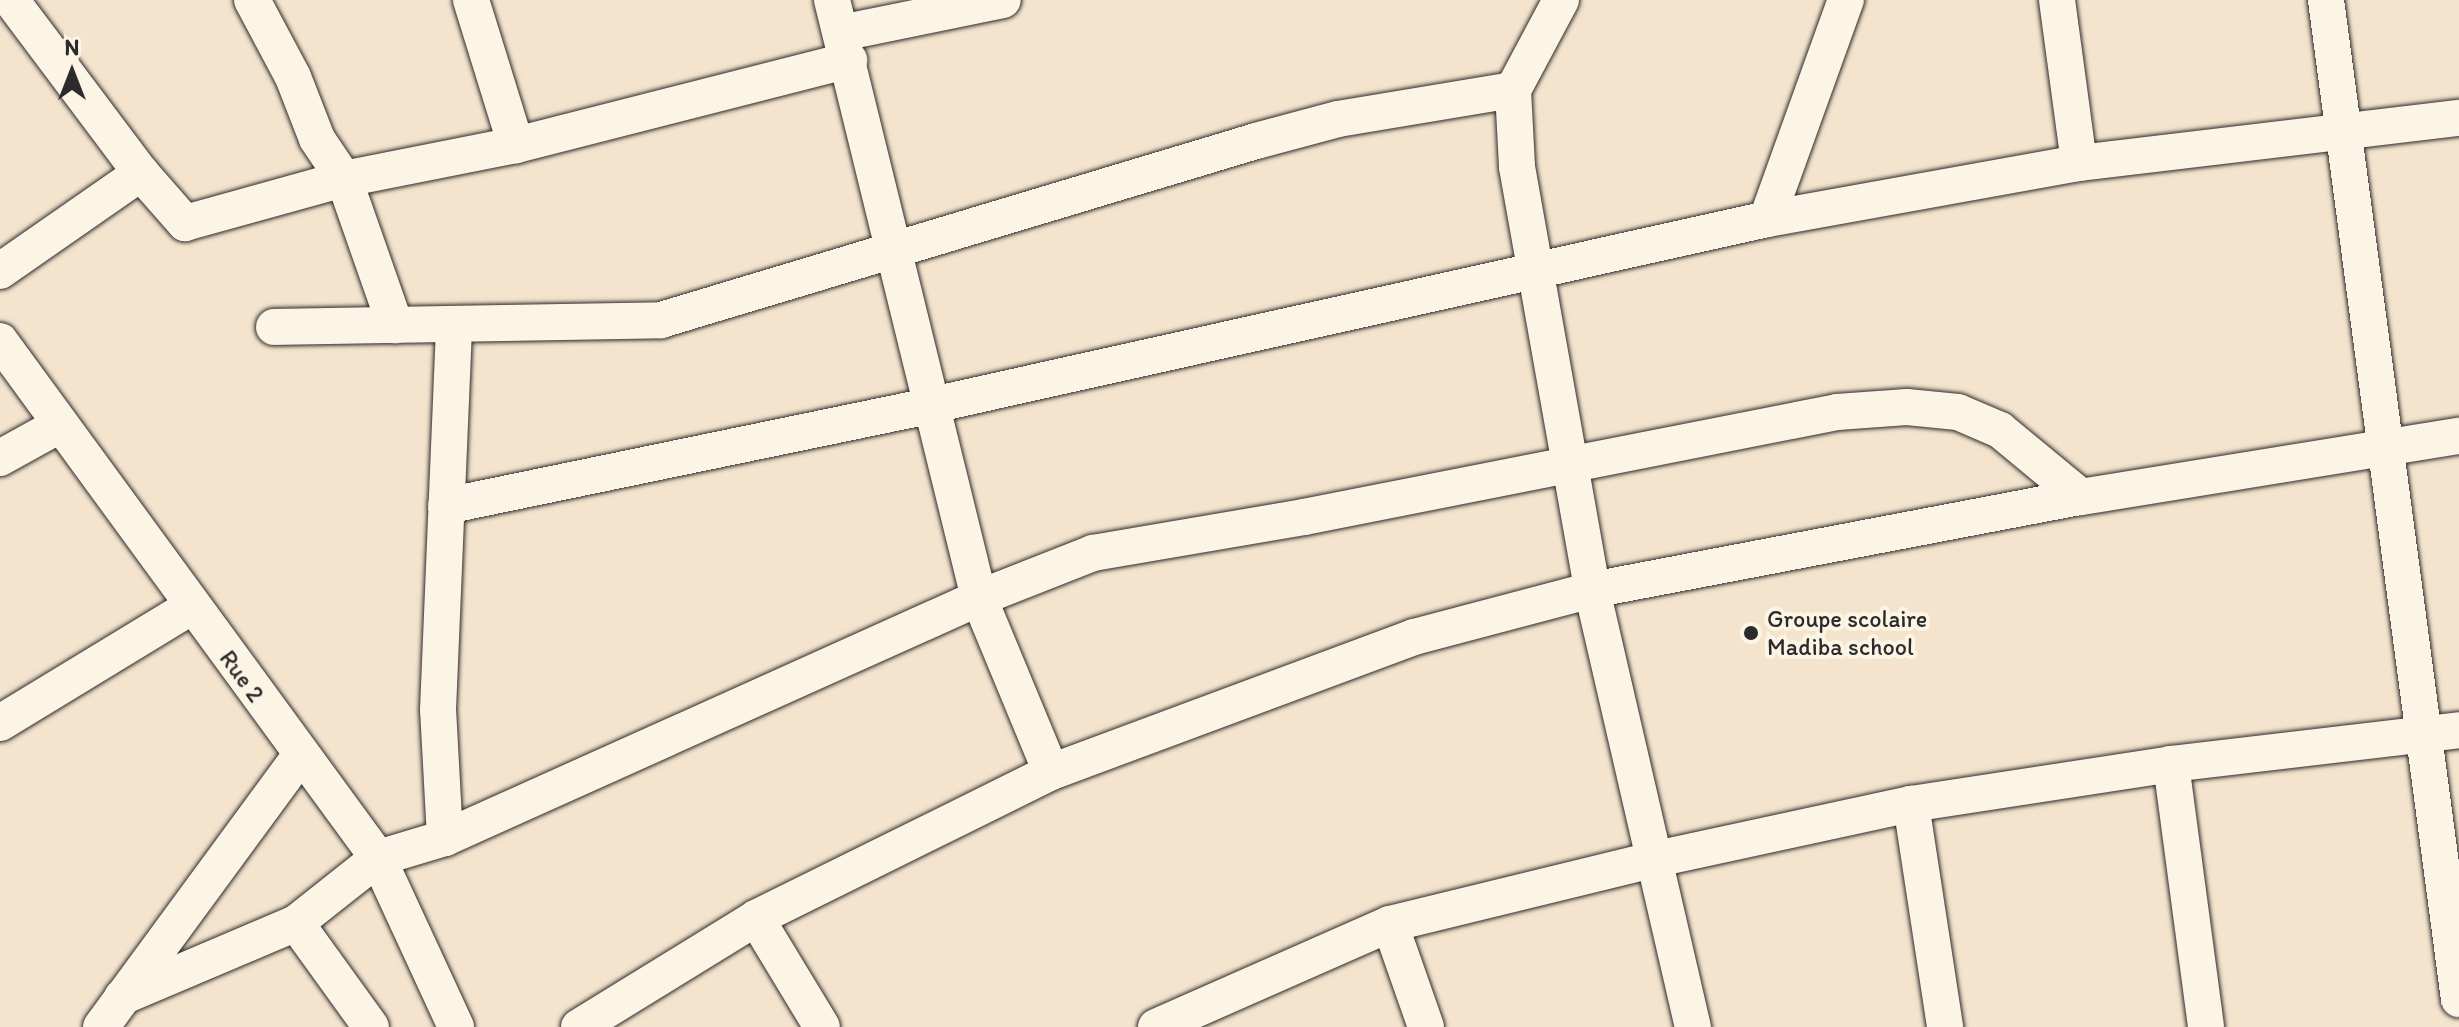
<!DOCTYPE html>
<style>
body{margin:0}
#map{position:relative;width:2459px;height:1027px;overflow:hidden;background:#f4e3cd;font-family:Itim,sans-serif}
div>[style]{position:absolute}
.roads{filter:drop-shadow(0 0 2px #2b2b2b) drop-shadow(0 0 2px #2b2b2b)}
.minor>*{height:36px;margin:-18px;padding:0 18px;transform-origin:18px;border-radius:18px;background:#fcf5e5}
.dots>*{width:22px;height:22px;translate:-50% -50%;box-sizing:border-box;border:4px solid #fcf5e5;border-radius:50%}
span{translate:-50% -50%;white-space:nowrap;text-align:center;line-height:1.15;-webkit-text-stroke:8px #fcf5e5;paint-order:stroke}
.poi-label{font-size:24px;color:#2b2b2b}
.left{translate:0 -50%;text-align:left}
.street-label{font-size:24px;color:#2b2b2b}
.north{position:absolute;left:32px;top:32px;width:80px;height:80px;-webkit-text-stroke:6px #fcf5e5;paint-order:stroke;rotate:0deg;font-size:22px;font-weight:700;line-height:32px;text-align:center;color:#2b2b2b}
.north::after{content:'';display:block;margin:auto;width:28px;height:36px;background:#2b2b2b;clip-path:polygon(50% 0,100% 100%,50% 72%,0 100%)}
</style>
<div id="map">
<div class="roads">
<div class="minor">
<i style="left:11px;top:0;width:216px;rotate:53.1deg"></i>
<i style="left:141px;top:173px;width:67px;rotate:48.7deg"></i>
<i style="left:185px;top:223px;width:165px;rotate:-15.5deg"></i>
<i style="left:344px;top:179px;width:175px;rotate:-11.2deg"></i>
<i style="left:516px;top:145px;width:344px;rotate:-14.3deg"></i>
<i style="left:252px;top:0;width:87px;rotate:62deg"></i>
<i style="left:293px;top:77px;width:66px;rotate:68.8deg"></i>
<i style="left:317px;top:139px;width:48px;rotate:56deg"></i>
<i style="left:344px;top:179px;width:155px;rotate:70.7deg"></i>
<i style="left:471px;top:0;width:152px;rotate:72.8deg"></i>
<i style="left:832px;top:0;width:616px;rotate:76.19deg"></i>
<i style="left:979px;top:598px;width:188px;rotate:67.5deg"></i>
<i style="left:1561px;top:0;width:102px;rotate:118.1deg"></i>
<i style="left:1513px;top:90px;width:77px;rotate:87deg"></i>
<i style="left:1517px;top:167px;width:430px;rotate:79.9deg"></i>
<i style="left:1592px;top:590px;width:449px;rotate:77deg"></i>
<i style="left:2057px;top:0;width:164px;rotate:82.3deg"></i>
<i style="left:2326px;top:0;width:1008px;rotate:82.42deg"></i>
<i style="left:841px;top:33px;width:165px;rotate:-11.5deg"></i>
<i style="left:1767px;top:219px;width:233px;rotate:-70.2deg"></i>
<i style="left:0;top:271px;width:172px;rotate:-34.8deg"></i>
<i style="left:274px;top:327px;width:387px;rotate:-1deg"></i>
<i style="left:661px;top:320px;width:621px;rotate:-16.74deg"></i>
<i style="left:1256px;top:141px;width:85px;rotate:-15deg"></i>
<i style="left:1338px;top:119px;width:177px;rotate:-9.4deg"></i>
<i style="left:0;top:341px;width:640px;rotate:53.83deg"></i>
<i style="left:378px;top:858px;width:186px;rotate:65.2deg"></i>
<i style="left:0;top:458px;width:66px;rotate:-28.9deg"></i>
<i style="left:446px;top:506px;width:492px;rotate:-11.7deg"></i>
<i style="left:928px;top:406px;width:860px;rotate:-12.56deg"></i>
<i style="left:1767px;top:219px;width:317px;rotate:-10.2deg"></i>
<i style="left:2079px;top:163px;width:383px;rotate:-6.8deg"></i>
<i style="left:0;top:723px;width:223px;rotate:-31.3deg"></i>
<i style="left:2171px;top:764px;width:265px;rotate:82.4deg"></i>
<i style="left:1911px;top:804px;width:226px;rotate:81.3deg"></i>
<i style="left:445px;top:838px;width:128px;rotate:-93.1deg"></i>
<i style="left:438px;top:710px;width:386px;rotate:-87.6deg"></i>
<i style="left:756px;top:918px;width:127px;rotate:58.8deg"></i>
<i style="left:296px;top:923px;width:105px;rotate:-38.4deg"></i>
<i style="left:378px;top:858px;width:70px;rotate:-16.6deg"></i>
<i style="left:445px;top:838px;width:585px;rotate:-24.2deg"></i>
<i style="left:979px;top:598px;width:123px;rotate:-21.5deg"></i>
<i style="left:1093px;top:553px;width:214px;rotate:-9.7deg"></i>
<i style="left:1304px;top:517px;width:543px;rotate:-11.14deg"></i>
<i style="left:1837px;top:412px;width:70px;rotate:-4.1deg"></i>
<i style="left:1907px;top:407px;width:51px;rotate:5.6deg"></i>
<i style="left:1958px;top:412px;width:46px;rotate:23.2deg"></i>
<i style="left:2000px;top:430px;width:105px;rotate:39.6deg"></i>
<i style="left:1390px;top:924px;width:109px;rotate:70.7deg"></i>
<i style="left:122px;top:997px;width:189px;rotate:-23deg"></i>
<i style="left:296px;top:923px;width:128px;rotate:54.2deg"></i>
<i style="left:101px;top:1027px;width:336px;rotate:-53.7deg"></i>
<i style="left:579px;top:1027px;width:208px;rotate:-31.6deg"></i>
<i style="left:756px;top:918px;width:329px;rotate:-26.3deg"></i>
<i style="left:1051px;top:772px;width:387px;rotate:-20.4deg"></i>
<i style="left:1414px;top:637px;width:184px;rotate:-14.8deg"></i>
<i style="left:1592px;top:590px;width:498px;rotate:-10.8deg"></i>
<i style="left:2081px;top:497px;width:383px;rotate:-9.2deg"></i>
<i style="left:1156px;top:1027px;width:256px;rotate:-23.8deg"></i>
<i style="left:1390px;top:924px;width:274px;rotate:-13.7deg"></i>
<i style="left:1656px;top:859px;width:261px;rotate:-12.2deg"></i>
<i style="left:1911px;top:804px;width:263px;rotate:-8.7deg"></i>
<i style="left:2171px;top:764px;width:290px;rotate:-6.7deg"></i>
</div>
</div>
<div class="dots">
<i style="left:1751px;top:633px;background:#2b2b2b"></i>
</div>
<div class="poi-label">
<span class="left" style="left:1767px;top:633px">Groupe scolaire<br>Madiba school</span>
</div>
<div class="street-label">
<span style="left:242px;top:676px;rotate:54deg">Rue 2</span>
</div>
<div class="north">N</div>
</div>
